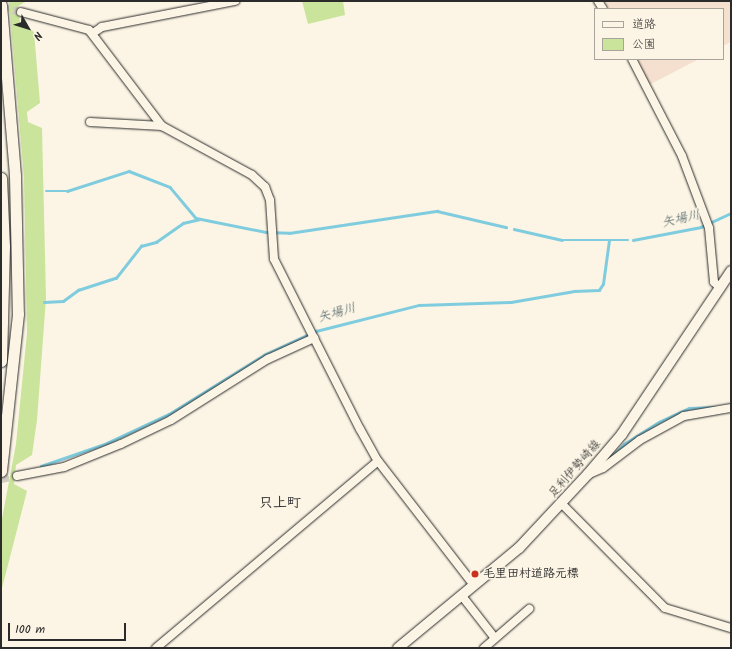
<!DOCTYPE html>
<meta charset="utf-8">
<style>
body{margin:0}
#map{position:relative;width:732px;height:649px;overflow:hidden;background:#fcf5e5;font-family:Kalam,"Klee One",sans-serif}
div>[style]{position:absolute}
.built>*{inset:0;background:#f5e0cf}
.green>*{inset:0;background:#cae49b}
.stream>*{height:2.5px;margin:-1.25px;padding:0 1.25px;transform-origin:1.25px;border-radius:1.25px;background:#80ccdf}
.minor-tunnel>*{height:8px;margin-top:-4px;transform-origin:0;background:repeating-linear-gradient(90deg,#d2cdc0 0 8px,transparent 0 12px)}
.roads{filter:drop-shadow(0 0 1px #2b2b2b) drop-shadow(0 0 1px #2b2b2b)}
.minor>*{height:8px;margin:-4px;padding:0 4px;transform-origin:4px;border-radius:4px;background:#fcf5e5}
.major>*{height:10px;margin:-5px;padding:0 5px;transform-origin:5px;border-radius:5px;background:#fcf5e5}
.highway>*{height:11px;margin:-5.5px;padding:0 5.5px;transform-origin:5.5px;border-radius:5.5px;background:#fcf5e5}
.dots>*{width:11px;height:11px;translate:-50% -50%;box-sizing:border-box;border:2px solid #fcf5e5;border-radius:50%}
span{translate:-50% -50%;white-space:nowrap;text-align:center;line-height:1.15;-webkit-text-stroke:3px #fcf5e5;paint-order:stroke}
.street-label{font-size:12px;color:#2b2b2b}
.poi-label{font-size:12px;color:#2b2b2b;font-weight:700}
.left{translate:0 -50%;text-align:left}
.water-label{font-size:13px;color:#445b61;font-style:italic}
.quarter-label{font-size:14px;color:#2b2b2b;font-weight:700}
.frame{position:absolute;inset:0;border:2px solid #2b2b2b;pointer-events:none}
.legend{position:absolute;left:594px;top:8px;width:130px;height:52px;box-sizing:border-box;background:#fcf5e5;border:1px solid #a8a49b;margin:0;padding:5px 7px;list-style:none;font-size:12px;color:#2b2b2b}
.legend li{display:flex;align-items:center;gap:8px;height:20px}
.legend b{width:20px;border:1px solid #a8a49b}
.north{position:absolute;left:8px;top:8px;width:40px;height:40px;-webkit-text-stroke:3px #fcf5e5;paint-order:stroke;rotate:129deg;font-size:11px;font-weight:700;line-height:16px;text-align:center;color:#2b2b2b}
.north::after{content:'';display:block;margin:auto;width:14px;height:18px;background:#2b2b2b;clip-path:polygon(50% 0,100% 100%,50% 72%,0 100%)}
.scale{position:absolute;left:8px;top:623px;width:118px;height:18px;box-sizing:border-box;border:2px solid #2b2b2b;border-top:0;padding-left:5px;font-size:12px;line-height:14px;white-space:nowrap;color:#2b2b2b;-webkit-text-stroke:3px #fcf5e5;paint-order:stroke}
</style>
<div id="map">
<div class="built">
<i style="clip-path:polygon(604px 1px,731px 1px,731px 42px,723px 46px,723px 9px,608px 9px)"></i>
<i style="clip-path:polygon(637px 59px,699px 59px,649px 85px)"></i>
</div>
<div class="green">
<i style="clip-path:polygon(9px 1px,27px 1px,18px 6px,20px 22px,34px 32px,40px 103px,27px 112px,28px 122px,42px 128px,46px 298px,37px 420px,32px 455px,16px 465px,14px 484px,27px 491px,1px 592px,1px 524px,16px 444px,27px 333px,24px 178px)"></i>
<i style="clip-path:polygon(302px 1px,343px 1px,345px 15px,308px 24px)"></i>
</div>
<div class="stream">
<i style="left:46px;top:191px;width:21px"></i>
<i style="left:67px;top:191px;width:65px;rotate:-17.9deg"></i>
<i style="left:129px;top:171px;width:44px;rotate:21.3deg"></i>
<i style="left:170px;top:187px;width:40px;rotate:50deg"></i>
<i style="left:196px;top:218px;width:71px;rotate:11.3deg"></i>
<i style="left:266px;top:232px;width:23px;rotate:2deg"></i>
<i style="left:289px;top:233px;width:150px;rotate:-8.5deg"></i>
<i style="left:437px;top:211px;width:71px;rotate:13.1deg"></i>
<i style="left:514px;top:229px;width:49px;rotate:12.9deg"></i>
<i style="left:562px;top:240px;width:66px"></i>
<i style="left:633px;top:240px;width:69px;rotate:-10.8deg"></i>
<i style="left:701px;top:227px;width:33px;rotate:-25deg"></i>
<i style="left:44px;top:302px;width:19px;rotate:-3deg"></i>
<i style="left:63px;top:301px;width:19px;rotate:-36deg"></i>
<i style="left:78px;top:290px;width:40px;rotate:-18deg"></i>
<i style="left:116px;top:278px;width:41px;rotate:-52deg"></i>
<i style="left:141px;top:246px;width:16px;rotate:-15deg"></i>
<i style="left:156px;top:242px;width:33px;rotate:-35deg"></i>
<i style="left:183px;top:223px;width:17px;rotate:-13deg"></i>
<i style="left:612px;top:457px;width:18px;rotate:-47deg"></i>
<i style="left:624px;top:444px;width:41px;rotate:-32.2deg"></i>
<i style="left:659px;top:422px;width:33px;rotate:-25deg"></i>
<i style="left:689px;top:408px;width:25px;rotate:-2deg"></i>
<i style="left:41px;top:466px;width:70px;rotate:-19.2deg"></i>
<i style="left:107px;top:443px;width:68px;rotate:-25.1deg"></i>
<i style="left:169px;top:414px;width:112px;rotate:-31.8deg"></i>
<i style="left:264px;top:355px;width:57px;rotate:-24.8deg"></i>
<i style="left:316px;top:331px;width:106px;rotate:-14.2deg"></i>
<i style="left:419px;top:305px;width:92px;rotate:-1.9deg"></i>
<i style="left:511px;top:302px;width:64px;rotate:-9.9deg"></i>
<i style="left:574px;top:291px;width:25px;rotate:-2deg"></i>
<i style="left:599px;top:290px;width:7px;rotate:-56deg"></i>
<i style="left:603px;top:284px;width:44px;rotate:-82.2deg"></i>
</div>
<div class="minor-tunnel">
<i style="left:1px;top:8px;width:20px;rotate:11deg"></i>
<i style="left:1px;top:479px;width:16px;rotate:-11deg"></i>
</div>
<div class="roads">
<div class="minor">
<i style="left:598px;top:1px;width:9px;rotate:58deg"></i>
<i style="left:21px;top:12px;width:70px;rotate:14.8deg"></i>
<i style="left:89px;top:30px;width:121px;rotate:52.8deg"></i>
<i style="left:162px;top:126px;width:102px;rotate:28.6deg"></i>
<i style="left:252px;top:175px;width:18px;rotate:43deg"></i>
<i style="left:265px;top:187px;width:14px;rotate:69deg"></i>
<i style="left:270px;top:200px;width:59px;rotate:86.1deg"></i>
<i style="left:274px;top:259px;width:191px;rotate:63.2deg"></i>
<i style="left:360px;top:429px;width:37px;rotate:61deg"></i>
<i style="left:378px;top:461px;width:157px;rotate:52.3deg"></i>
<i style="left:93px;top:33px;width:11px;rotate:-34deg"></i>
<i style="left:102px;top:27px;width:136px;rotate:-11.1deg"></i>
<i style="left:632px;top:59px;width:109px;rotate:62.7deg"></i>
<i style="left:682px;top:156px;width:77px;rotate:69.4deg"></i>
<i style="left:709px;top:228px;width:54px;rotate:84.7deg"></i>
<i style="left:714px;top:282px;width:8px;rotate:45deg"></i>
<i style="left:90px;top:122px;width:72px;rotate:3.2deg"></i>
<i style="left:589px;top:474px;width:15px;rotate:-23deg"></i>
<i style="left:603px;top:468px;width:46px;rotate:-37.1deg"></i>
<i style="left:640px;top:440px;width:50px;rotate:-28.6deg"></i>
<i style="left:684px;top:416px;width:48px;rotate:-9.7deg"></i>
<i style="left:17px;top:476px;width:48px;rotate:-10.8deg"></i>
<i style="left:64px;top:467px;width:61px;rotate:-22deg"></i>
<i style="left:121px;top:444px;width:55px;rotate:-25.6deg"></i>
<i style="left:171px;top:420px;width:115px;rotate:-32.2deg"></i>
<i style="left:268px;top:359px;width:51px;rotate:-24.5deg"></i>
<i style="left:562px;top:504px;width:146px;rotate:45.3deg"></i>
<i style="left:665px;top:608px;width:69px;rotate:16.9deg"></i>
<i style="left:462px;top:596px;width:52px;rotate:52deg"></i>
<i style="left:156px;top:648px;width:290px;rotate:-40.1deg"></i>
<i style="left:484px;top:648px;width:60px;rotate:-40.9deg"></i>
</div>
<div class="major">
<i style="left:398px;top:648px;width:157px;rotate:-39.6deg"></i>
<i style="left:519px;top:548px;width:101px;rotate:-47deg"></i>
<i style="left:588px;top:474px;width:52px;rotate:-49.6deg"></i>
<i style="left:622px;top:434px;width:196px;rotate:-56.2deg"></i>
</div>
<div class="highway">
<i style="left:1px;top:5px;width:172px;rotate:85.3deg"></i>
<i style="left:15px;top:176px;width:138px;rotate:88.8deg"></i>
<i style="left:18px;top:314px;width:158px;rotate:96.2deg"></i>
<i style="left:1px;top:178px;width:68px;rotate:87.5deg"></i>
<i style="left:4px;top:246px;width:115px;rotate:91.5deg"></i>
</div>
</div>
<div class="dots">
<i style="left:475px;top:574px;background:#c8321e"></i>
</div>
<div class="street-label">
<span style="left:575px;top:469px;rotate:-49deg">足利伊勢崎線</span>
</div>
<div class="poi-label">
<span class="left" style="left:483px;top:574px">毛里田村道路元標</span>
</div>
<div class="water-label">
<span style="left:681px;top:220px;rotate:-13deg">矢場川</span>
<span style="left:337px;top:314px;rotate:-16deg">矢場川</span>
</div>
<div class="quarter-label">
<span style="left:280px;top:503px">只上町</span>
</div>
<div class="frame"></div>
<ul class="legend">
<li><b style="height:5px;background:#fcf5e5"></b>道路</li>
<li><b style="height:11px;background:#cae49b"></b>公園</li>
</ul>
<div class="north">N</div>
<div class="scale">100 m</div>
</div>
